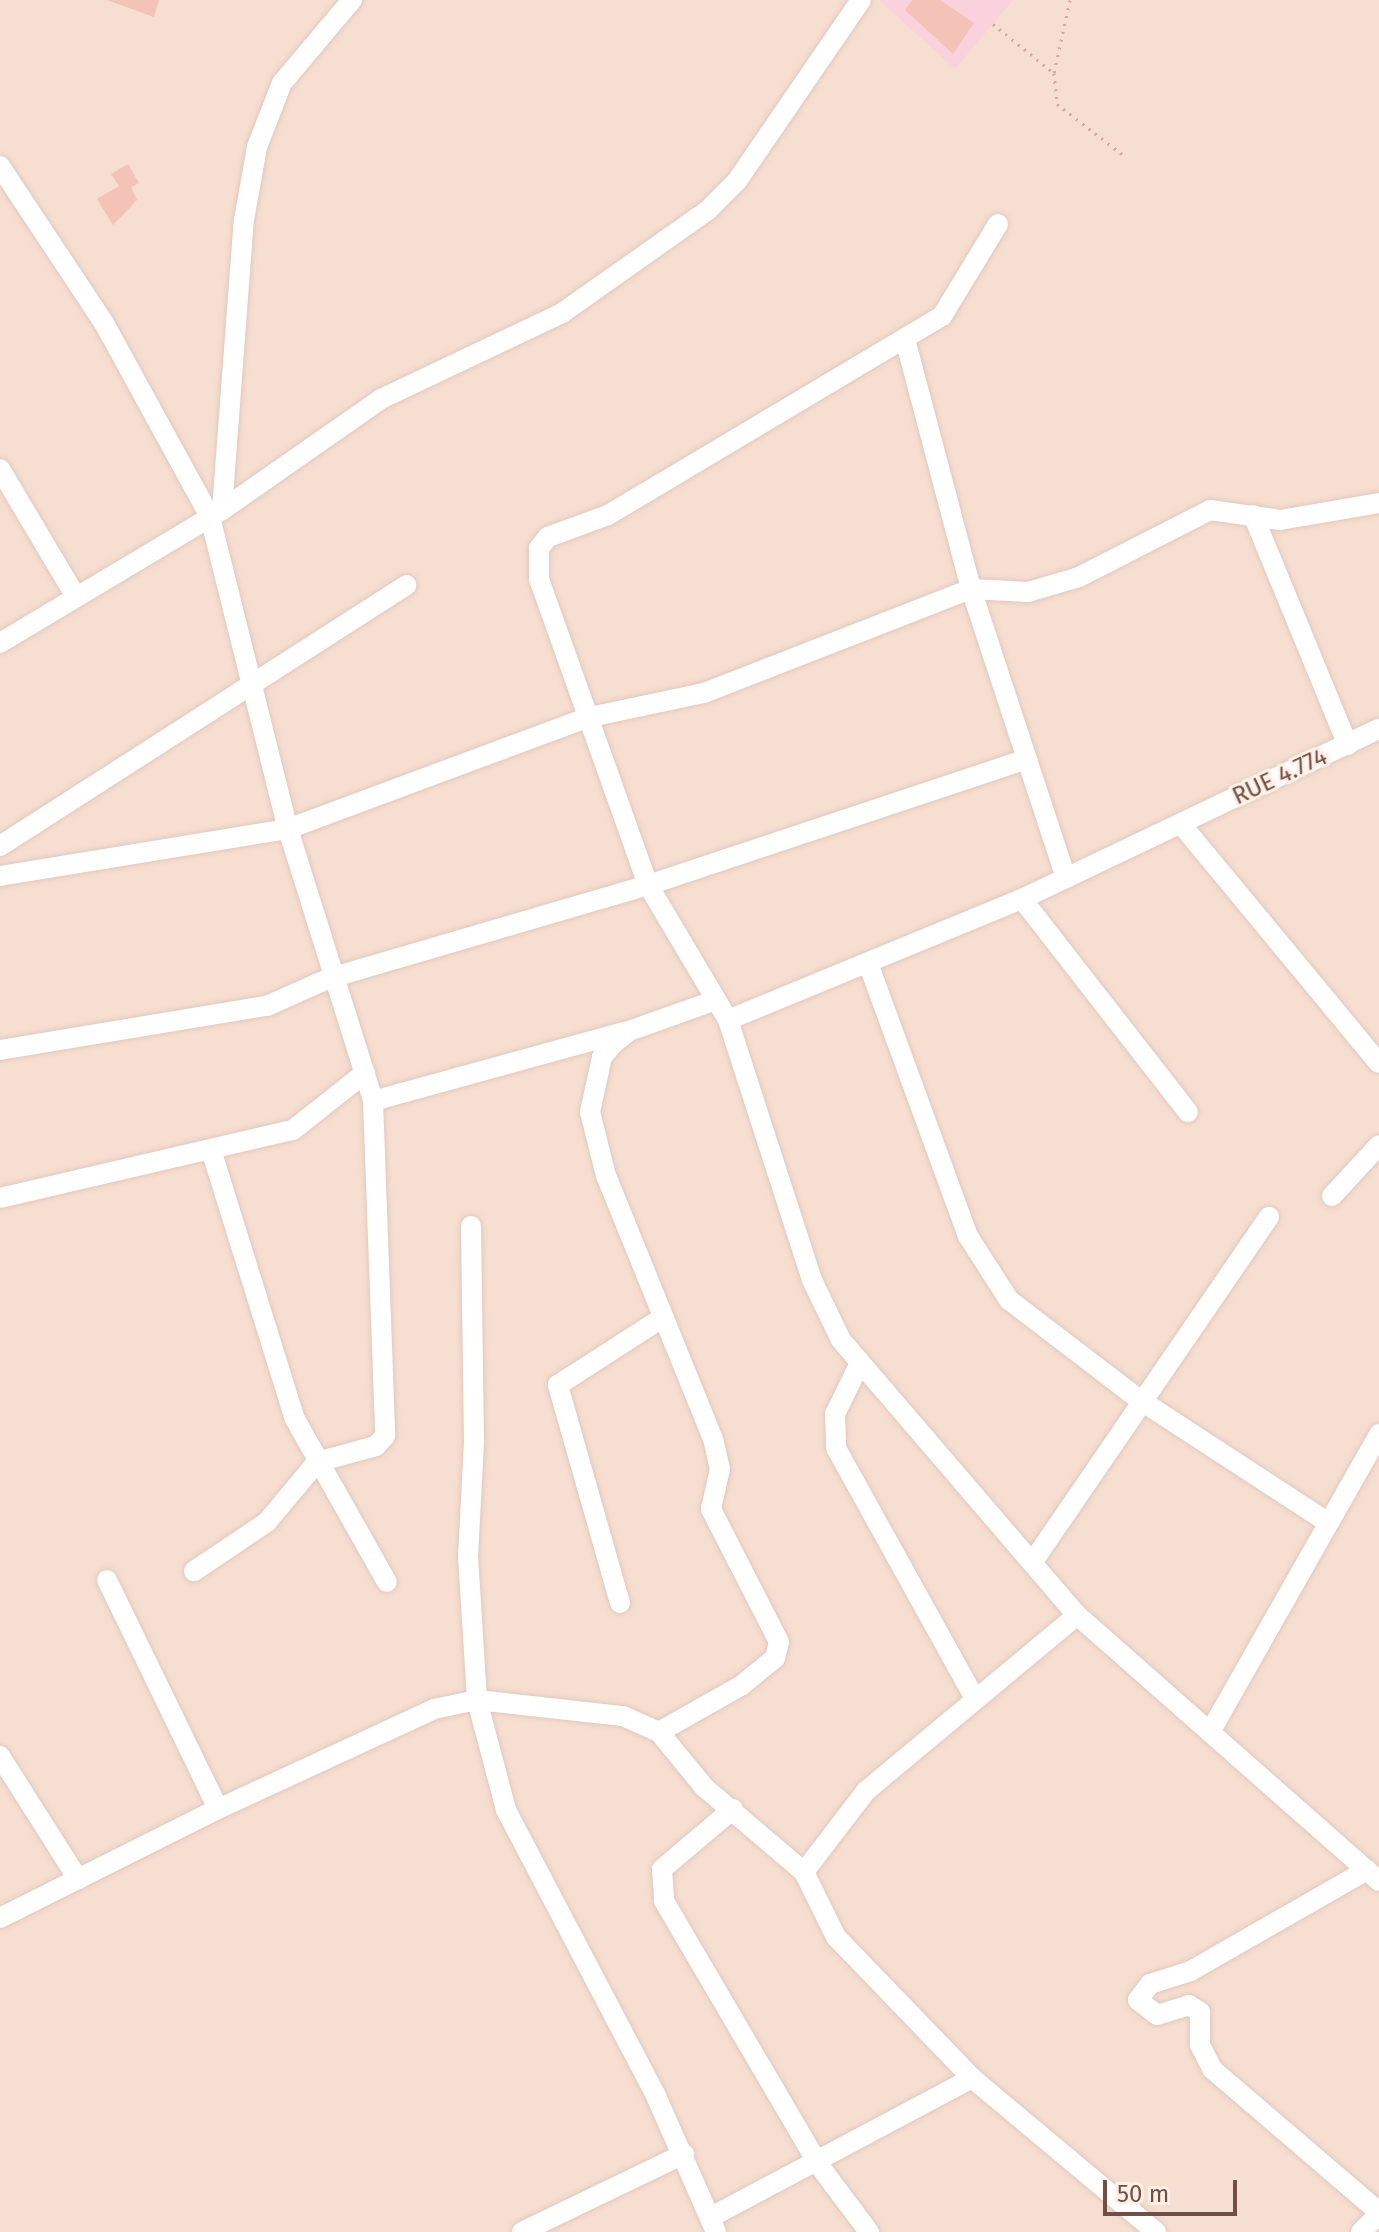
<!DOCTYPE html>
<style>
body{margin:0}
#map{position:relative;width:1379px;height:2232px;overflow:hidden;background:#fcebdf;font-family:"Fira Sans",sans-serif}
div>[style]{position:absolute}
.residential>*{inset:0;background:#f6ded0;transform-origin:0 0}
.medical>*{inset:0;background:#fad2de}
.building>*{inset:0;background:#f2c3b6}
.path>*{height:3px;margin-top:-1.5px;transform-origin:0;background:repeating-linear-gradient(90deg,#d6a69a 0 2px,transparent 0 8px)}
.roads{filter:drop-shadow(0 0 2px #e2c8be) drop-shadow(0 0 2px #e2c8be)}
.street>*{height:20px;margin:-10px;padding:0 10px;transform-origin:10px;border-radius:10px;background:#fff}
span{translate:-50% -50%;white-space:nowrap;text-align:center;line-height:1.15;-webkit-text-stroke:6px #fff0e5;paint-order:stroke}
.street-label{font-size:24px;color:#724e47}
.scale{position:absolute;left:1103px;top:2180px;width:134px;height:36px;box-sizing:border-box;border:4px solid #724e47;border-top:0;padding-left:10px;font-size:24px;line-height:28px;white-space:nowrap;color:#724e47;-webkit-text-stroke:6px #fff0e5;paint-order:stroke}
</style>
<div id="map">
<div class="residential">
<i style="left:0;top:0;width:1379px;height:2232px"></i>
</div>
<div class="medical">
<i style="clip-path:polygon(879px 0,1013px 0,955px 69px)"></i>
</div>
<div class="building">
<i style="clip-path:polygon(107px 0,159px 0,154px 17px)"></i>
<i style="clip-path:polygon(912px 0,940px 0,974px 23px,953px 54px,905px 10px)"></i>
<i style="clip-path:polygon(128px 164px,139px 183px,131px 187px,137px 200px,113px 225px,97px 199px,119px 186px,111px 174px)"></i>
</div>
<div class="path">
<i style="left:1070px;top:0;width:75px;rotate:102.4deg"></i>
<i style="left:1054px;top:73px;width:31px;rotate:84deg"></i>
<i style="left:1057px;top:104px;width:82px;rotate:37.6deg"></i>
<i style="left:993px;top:24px;width:78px;rotate:38.8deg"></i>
</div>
<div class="roads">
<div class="street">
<i style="left:0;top:166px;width:188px;rotate:56.5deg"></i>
<i style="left:104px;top:323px;width:221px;rotate:61.3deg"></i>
<i style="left:210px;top:517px;width:322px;rotate:76deg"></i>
<i style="left:288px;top:829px;width:285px;rotate:72.6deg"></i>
<i style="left:373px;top:1101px;width:335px;rotate:87.9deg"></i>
<i style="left:385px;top:1436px;width:13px;rotate:132deg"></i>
<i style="left:376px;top:1446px;width:61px;rotate:164.8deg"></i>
<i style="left:317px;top:1462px;width:78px;rotate:129.8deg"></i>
<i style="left:267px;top:1522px;width:88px;rotate:146.1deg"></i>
<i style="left:998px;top:224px;width:108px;rotate:121.3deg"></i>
<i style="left:942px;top:316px;width:389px;rotate:149.2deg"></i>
<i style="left:608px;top:515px;width:64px;rotate:159.9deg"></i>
<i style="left:548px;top:537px;width:14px;rotate:129deg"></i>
<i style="left:539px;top:548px;width:31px;rotate:90deg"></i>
<i style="left:539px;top:579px;width:325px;rotate:70.4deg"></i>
<i style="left:648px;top:885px;width:157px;rotate:59.3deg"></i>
<i style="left:728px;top:1020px;width:273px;rotate:72.1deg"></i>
<i style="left:812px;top:1280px;width:67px;rotate:64.2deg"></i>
<i style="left:841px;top:1340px;width:362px;rotate:49.4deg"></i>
<i style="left:1077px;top:1615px;width:402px;rotate:41.4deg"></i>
<i style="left:905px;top:339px;width:259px;rotate:75.2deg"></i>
<i style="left:971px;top:589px;width:304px;rotate:71.8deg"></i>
<i style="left:0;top:469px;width:149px;rotate:59.3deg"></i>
<i style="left:222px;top:510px;width:291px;rotate:-85.7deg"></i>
<i style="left:244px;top:220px;width:74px;rotate:-79.9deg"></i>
<i style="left:257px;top:147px;width:69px;rotate:-68.7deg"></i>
<i style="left:282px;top:83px;width:109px;rotate:-49.9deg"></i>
<i style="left:1253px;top:515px;width:249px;rotate:67.6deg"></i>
<i style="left:0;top:643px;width:259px;rotate:-30.9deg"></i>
<i style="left:222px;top:510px;width:194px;rotate:-34.9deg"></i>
<i style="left:381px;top:399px;width:200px;rotate:-25.4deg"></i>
<i style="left:562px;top:313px;width:179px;rotate:-35.2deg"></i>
<i style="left:708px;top:210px;width:41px;rotate:-45deg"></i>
<i style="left:737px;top:181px;width:219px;rotate:-55.6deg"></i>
<i style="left:1181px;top:824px;width:310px;rotate:50.4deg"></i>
<i style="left:0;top:846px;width:483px;rotate:-32.7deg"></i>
<i style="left:0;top:876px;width:292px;rotate:-9.3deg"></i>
<i style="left:288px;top:829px;width:318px;rotate:-20.4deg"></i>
<i style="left:586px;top:718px;width:121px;rotate:-12deg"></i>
<i style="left:704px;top:693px;width:287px;rotate:-21.3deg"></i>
<i style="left:971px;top:589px;width:57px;rotate:3deg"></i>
<i style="left:1028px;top:592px;width:53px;rotate:-16.4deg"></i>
<i style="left:1079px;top:577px;width:147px;rotate:-27.1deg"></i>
<i style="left:1210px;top:510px;width:71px;rotate:8.1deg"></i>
<i style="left:1280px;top:520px;width:100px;rotate:-9.7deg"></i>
<i style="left:1022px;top:899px;width:270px;rotate:52.1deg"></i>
<i style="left:868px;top:963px;width:291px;rotate:69.9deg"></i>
<i style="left:968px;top:1236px;width:76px;rotate:57.4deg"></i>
<i style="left:1009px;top:1300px;width:165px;rotate:37.4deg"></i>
<i style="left:1140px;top:1400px;width:225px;rotate:33.1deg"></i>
<i style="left:728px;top:1020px;width:318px;rotate:-22.4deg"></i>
<i style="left:1022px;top:899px;width:395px;rotate:-25.5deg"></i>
<i style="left:0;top:1050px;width:271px;rotate:-9.4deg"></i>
<i style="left:267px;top:1006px;width:69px;rotate:-24deg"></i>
<i style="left:330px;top:978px;width:331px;rotate:-16.3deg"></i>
<i style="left:648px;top:885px;width:399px;rotate:-18.4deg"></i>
<i style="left:373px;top:1101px;width:260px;rotate:-15.4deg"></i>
<i style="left:212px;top:1153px;width:279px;rotate:72.7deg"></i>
<i style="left:295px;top:1419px;width:187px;rotate:60.6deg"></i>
<i style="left:1332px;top:1196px;width:69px;rotate:-47.3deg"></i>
<i style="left:0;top:1198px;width:301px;rotate:-13.1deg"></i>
<i style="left:293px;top:1130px;width:92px;rotate:-38.4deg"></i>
<i style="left:471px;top:1226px;width:216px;rotate:89.2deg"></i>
<i style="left:474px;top:1442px;width:114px;rotate:93deg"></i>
<i style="left:468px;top:1556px;width:144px;rotate:86.4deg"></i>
<i style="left:477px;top:1700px;width:114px;rotate:75.2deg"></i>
<i style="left:506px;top:1810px;width:323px;rotate:62.3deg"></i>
<i style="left:656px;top:2096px;width:149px;rotate:66.2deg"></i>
<i style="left:860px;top:1363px;width:57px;rotate:116.1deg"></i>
<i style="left:835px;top:1414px;width:34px;rotate:88deg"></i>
<i style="left:836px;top:1448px;width:285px;rotate:61deg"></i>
<i style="left:1034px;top:1560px;width:416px;rotate:-55.6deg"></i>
<i style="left:107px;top:1580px;width:254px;rotate:64.1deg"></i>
<i style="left:218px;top:1809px;width:238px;rotate:-24.8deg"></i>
<i style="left:434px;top:1709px;width:44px;rotate:-11.8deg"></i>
<i style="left:477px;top:1700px;width:147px;rotate:6.3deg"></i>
<i style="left:623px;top:1716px;width:39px;rotate:24deg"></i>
<i style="left:659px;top:1732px;width:71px;rotate:50.7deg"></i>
<i style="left:704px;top:1787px;width:131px;rotate:40.4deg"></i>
<i style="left:804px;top:1872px;width:72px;rotate:63.8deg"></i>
<i style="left:836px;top:1937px;width:196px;rotate:46deg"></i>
<i style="left:972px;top:2078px;width:240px;rotate:39.9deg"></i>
<i style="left:620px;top:1603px;width:227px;rotate:-105.9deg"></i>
<i style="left:558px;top:1385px;width:124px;rotate:-32.8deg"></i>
<i style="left:659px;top:1732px;width:95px;rotate:-29.5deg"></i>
<i style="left:742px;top:1685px;width:43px;rotate:-39.3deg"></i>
<i style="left:775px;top:1658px;width:16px;rotate:-76deg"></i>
<i style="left:779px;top:1642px;width:149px;rotate:-117.1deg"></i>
<i style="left:711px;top:1509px;width:41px;rotate:-77.3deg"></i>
<i style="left:720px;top:1469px;width:31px;rotate:-103deg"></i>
<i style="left:713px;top:1439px;width:284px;rotate:-112.1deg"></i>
<i style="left:606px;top:1176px;width:66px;rotate:-104deg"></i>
<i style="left:590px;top:1112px;width:56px;rotate:-77.7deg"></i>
<i style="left:602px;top:1057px;width:17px;rotate:-50deg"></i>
<i style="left:613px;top:1044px;width:21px;rotate:-39deg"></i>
<i style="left:629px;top:1031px;width:92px;rotate:-19.6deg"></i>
<i style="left:1210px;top:1732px;width:343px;rotate:-60.4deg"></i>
<i style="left:0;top:1756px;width:146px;rotate:57.6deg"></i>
<i style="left:733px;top:1809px;width:93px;rotate:139.8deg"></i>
<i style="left:662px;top:1869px;width:32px;rotate:86deg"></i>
<i style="left:664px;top:1901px;width:305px;rotate:59.6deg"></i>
<i style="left:818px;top:2164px;width:85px;rotate:53.1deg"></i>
<i style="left:1367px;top:1870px;width:203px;rotate:150.2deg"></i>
<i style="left:1191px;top:1971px;width:43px;rotate:162.4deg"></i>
<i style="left:1150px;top:1984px;width:20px;rotate:127deg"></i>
<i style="left:1138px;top:2000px;width:24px;rotate:38deg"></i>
<i style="left:1157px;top:2015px;width:34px;rotate:-17deg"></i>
<i style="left:1189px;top:2005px;width:13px;rotate:32deg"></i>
<i style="left:1200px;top:2012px;width:33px;rotate:90deg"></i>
<i style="left:1200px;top:2045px;width:27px;rotate:63deg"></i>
<i style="left:1212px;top:2069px;width:220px;rotate:40.6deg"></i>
<i style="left:804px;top:1872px;width:102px;rotate:-52.6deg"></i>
<i style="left:866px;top:1791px;width:275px;rotate:-39.8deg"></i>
<i style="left:0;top:1918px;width:244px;rotate:-26.6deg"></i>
<i style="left:711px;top:2217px;width:296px;rotate:-28deg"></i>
<i style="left:522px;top:2232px;width:180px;rotate:-25.7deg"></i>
<i style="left:1361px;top:2232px;width:25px;rotate:-45deg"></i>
</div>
</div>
<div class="street-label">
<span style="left:1280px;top:777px;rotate:-25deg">RUE 4.774</span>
</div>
<div class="scale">50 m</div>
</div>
